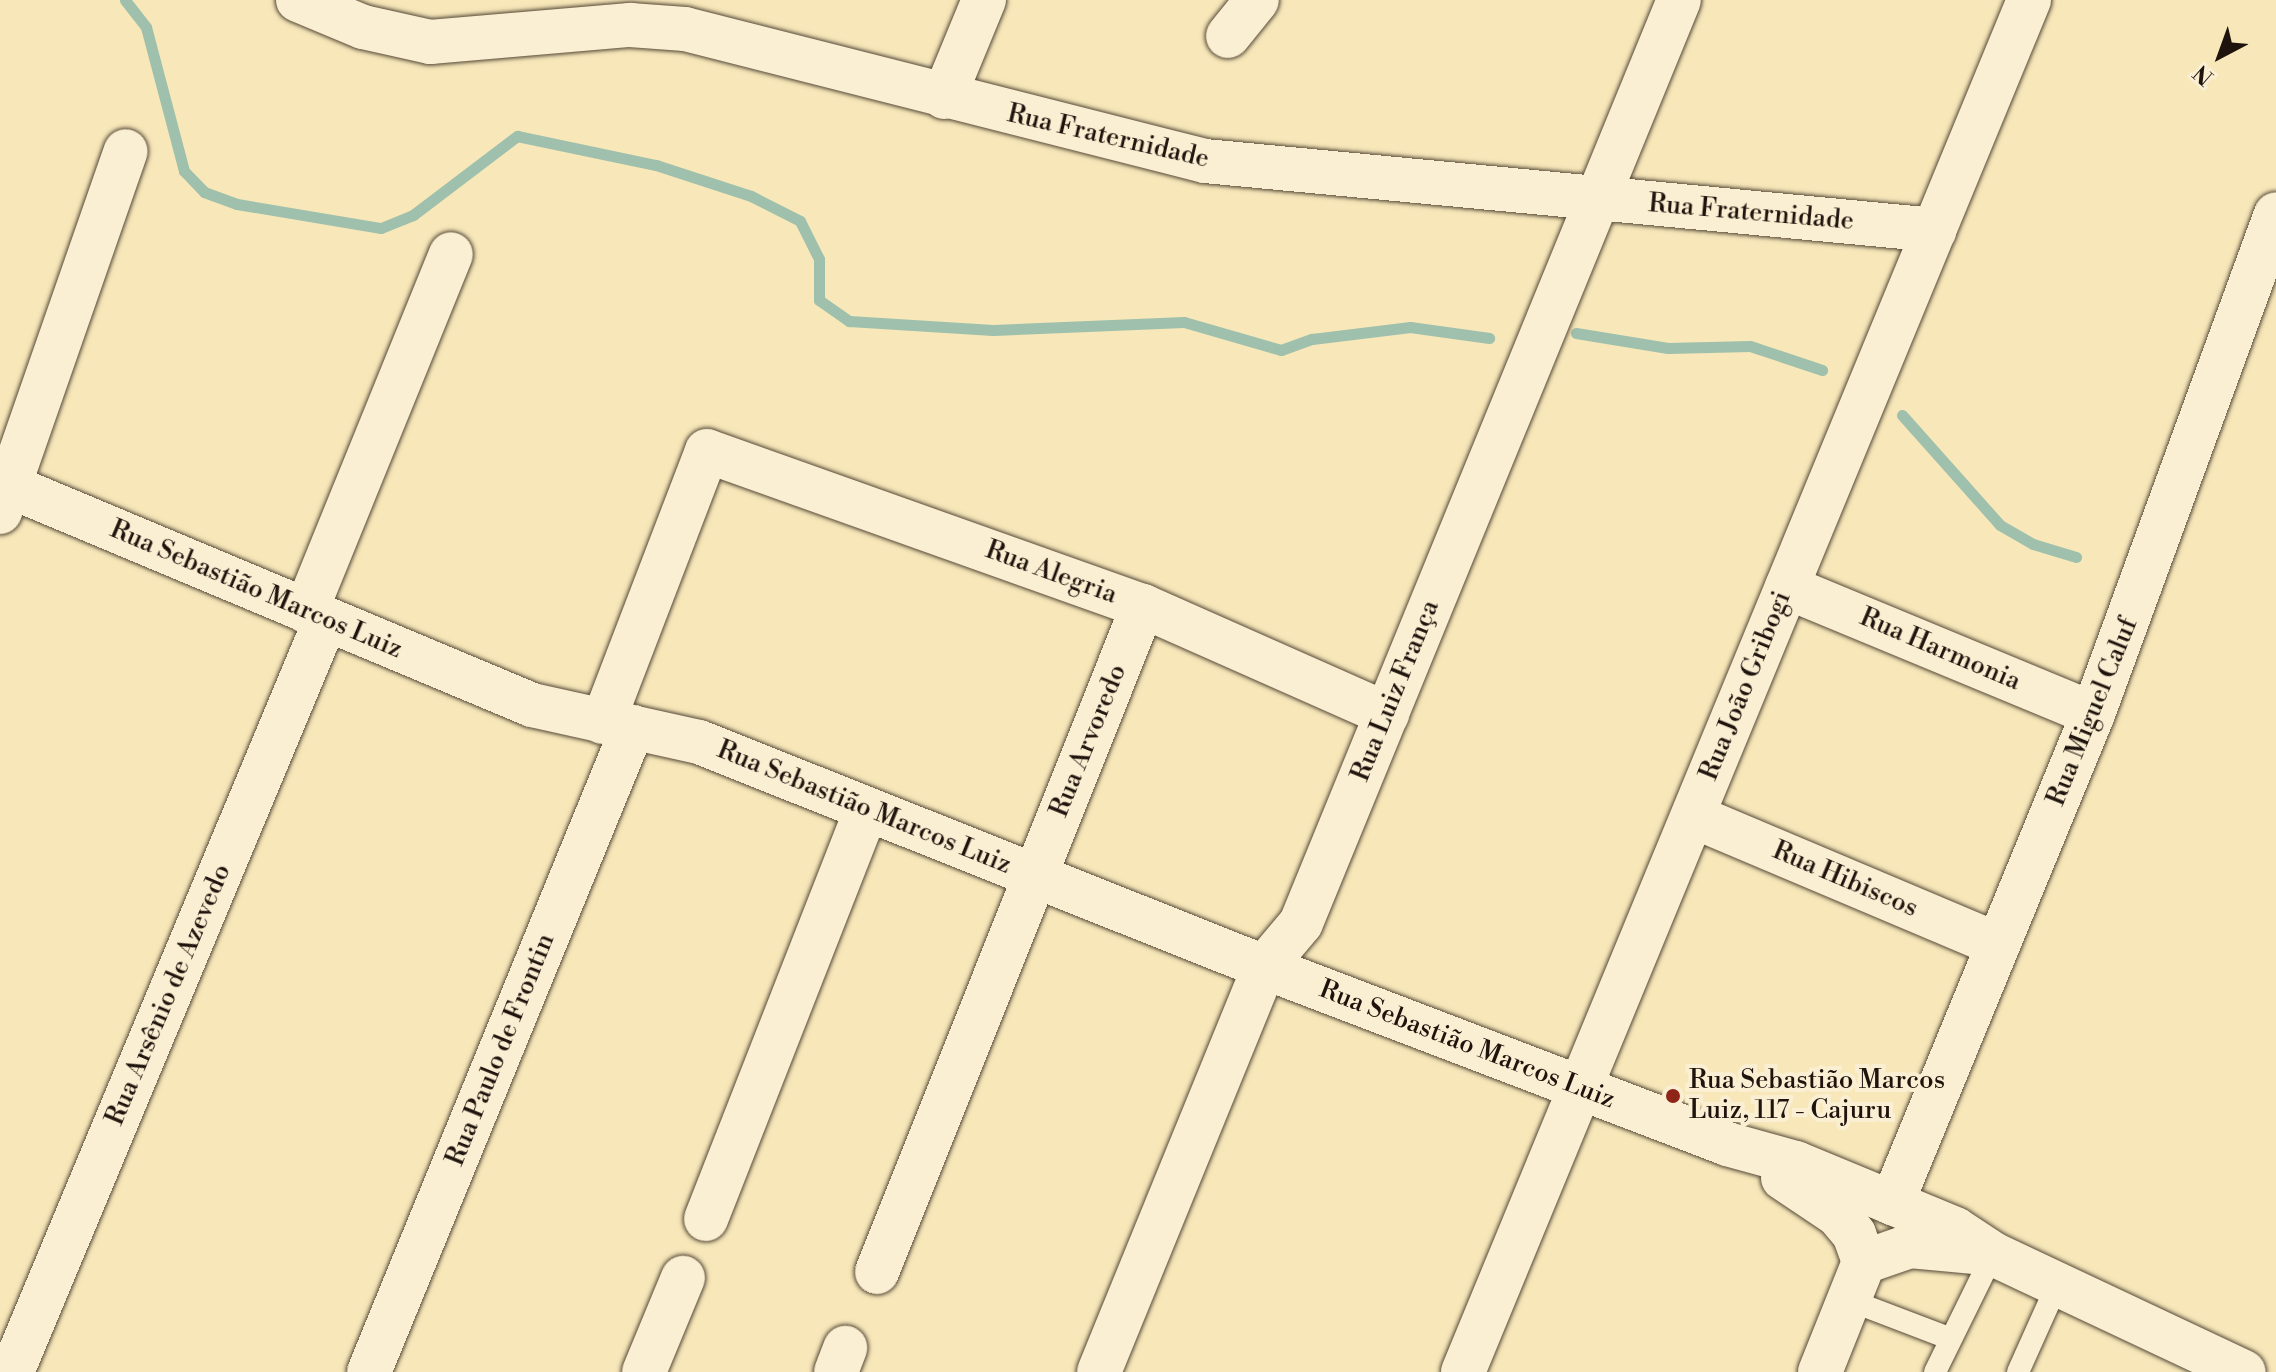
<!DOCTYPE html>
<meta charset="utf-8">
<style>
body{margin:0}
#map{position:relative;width:2276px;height:1372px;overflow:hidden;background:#f7e7b9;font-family:"Libre Bodoni",serif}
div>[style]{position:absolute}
.stream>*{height:11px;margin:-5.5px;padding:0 5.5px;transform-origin:5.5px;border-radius:5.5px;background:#9ec0ac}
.roads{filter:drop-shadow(0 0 2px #554938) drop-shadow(0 0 2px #554938)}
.lane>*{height:22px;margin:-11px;padding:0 11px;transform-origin:11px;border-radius:11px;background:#faefd2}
.street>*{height:44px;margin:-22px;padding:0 22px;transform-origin:22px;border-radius:22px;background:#faefd2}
.secondary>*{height:44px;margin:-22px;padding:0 22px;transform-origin:22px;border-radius:22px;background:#faefd2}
.dots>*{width:22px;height:22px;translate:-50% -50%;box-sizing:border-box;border:4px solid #faefd2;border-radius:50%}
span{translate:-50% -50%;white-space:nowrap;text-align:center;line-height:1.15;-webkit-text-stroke:8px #faefd2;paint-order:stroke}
.street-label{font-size:26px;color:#1f140d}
.poi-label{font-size:26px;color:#1f140d}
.left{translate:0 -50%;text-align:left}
.north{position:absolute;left:2180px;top:16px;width:80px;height:80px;-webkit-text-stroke:6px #faefd2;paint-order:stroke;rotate:221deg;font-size:22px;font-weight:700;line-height:32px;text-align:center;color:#1f140d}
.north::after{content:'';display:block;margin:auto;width:28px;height:36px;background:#1f140d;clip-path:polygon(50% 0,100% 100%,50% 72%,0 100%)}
</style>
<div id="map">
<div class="stream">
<i style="left:125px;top:0;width:34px;rotate:52deg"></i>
<i style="left:146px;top:27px;width:149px;rotate:75.2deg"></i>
<i style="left:184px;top:171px;width:29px;rotate:46deg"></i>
<i style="left:204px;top:192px;width:35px;rotate:20deg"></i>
<i style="left:237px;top:204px;width:146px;rotate:9.5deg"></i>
<i style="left:381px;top:228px;width:35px;rotate:-22deg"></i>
<i style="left:413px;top:215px;width:131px;rotate:-37.2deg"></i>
<i style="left:517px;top:136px;width:142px;rotate:11.8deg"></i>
<i style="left:656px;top:165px;width:100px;rotate:18.1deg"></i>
<i style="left:751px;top:196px;width:55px;rotate:27deg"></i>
<i style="left:800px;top:221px;width:42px;rotate:63.4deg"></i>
<i style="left:819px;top:259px;width:41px;rotate:90deg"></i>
<i style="left:819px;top:300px;width:37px;rotate:35deg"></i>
<i style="left:849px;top:321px;width:144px;rotate:3.6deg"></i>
<i style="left:993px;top:330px;width:191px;rotate:-2.4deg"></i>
<i style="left:1184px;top:322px;width:101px;rotate:16.1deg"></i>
<i style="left:1281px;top:350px;width:33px;rotate:-20deg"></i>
<i style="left:1312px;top:339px;width:99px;rotate:-7deg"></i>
<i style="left:1410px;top:327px;width:80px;rotate:7.9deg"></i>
<i style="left:1576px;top:333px;width:93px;rotate:9.3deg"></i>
<i style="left:1668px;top:348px;width:82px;rotate:-1.4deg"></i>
<i style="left:1750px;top:346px;width:76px;rotate:18.4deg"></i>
<i style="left:1902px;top:415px;width:147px;rotate:48.3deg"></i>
<i style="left:2000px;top:525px;width:38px;rotate:30deg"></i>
<i style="left:2033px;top:544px;width:45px;rotate:16.8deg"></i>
</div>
<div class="roads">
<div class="lane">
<i style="left:1849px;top:1300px;width:109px;rotate:20.9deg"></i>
<i style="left:1935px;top:1372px;width:131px;rotate:-63.8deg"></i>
<i style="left:2018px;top:1372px;width:98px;rotate:-65.8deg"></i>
</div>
<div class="street">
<i style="left:298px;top:0;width:70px;rotate:22.6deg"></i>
<i style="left:363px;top:27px;width:69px;rotate:12.6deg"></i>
<i style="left:430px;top:42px;width:201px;rotate:-4.9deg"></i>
<i style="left:630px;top:25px;width:55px;rotate:4.2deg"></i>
<i style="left:685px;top:29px;width:536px;rotate:14.24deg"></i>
<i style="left:1205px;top:161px;width:733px;rotate:5.4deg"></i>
<i style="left:1228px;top:36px;width:46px;rotate:-51.1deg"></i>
<i style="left:944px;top:97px;width:105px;rotate:-67.6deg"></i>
<i style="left:0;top:512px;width:382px;rotate:-70.8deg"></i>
<i style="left:1787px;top:587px;width:331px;rotate:22.5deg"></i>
<i style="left:306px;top:611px;width:385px;rotate:-67.9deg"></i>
<i style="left:603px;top:722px;width:290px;rotate:-69deg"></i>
<i style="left:707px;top:451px;width:463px;rotate:19.6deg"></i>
<i style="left:1143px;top:606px;width:267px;rotate:23.9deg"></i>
<i style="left:1693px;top:816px;width:331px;rotate:22.9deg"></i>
<i style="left:1264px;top:967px;width:57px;rotate:-49.9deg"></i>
<i style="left:1301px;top:923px;width:997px;rotate:-67.73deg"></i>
<i style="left:706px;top:1219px;width:440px;rotate:-68.6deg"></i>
<i style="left:877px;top:1272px;width:717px;rotate:-68.23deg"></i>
<i style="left:12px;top:1372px;width:816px;rotate:-67.36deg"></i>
<i style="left:369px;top:1372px;width:697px;rotate:-67.74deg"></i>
<i style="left:644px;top:1372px;width:102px;rotate:-67.5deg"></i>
<i style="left:836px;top:1372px;width:26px;rotate:-69deg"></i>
<i style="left:1463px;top:1372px;width:1484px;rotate:-67.58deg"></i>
</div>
<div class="secondary">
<i style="left:0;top:482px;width:577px;rotate:22.74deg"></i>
<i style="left:532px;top:705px;width:171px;rotate:12.5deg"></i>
<i style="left:699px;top:742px;width:608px;rotate:21.71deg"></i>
<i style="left:1264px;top:967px;width:496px;rotate:20.9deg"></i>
<i style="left:1727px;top:1144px;width:72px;rotate:15.4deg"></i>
<i style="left:1796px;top:1163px;width:172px;rotate:22.5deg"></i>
<i style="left:1955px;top:1229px;width:45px;rotate:33.3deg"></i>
<i style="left:1993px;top:1254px;width:277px;rotate:25.2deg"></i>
<i style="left:1783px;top:1178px;width:66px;rotate:33.9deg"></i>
<i style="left:1838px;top:1215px;width:25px;rotate:50deg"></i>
<i style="left:1854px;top:1234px;width:30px;rotate:70deg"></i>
<i style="left:1892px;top:1203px;width:529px;rotate:-67.66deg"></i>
<i style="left:2093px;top:714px;width:532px;rotate:-69.9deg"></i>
<i style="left:1864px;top:1262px;width:49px;rotate:-19.2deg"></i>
<i style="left:1910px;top:1246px;width:65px;rotate:5.3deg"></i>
<i style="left:1099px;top:1372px;width:437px;rotate:-67.8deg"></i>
<i style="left:1820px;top:1372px;width:118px;rotate:-68.2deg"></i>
</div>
</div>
<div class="dots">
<i style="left:1673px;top:1096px;background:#8f2418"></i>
</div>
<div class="street-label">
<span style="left:1108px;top:137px;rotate:13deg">Rua Fraternidade</span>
<span style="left:1751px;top:213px;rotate:5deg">Rua Fraternidade</span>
<span style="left:1051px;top:573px;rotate:20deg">Rua Alegria</span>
<span style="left:256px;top:590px;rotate:23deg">Rua Sebastião Marcos Luiz</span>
<span style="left:1940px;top:650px;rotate:23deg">Rua Harmonia</span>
<span style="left:1746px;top:686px;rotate:-68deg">Rua João Gribogi</span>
<span style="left:1396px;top:691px;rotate:-68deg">Rua Luiz França</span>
<span style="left:2093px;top:712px;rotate:-68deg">Rua Miguel Caluf</span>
<span style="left:1089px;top:741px;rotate:-68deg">Rua Arvoredo</span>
<span style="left:864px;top:808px;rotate:22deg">Rua Sebastião Marcos Luiz</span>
<span style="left:1845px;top:880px;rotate:23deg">Rua Hibiscos</span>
<span style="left:169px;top:995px;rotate:-67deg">Rua Arsênio de Azevedo</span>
<span style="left:1467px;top:1045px;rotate:21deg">Rua Sebastião Marcos Luiz</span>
<span style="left:501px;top:1050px;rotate:-68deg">Rua Paulo de Frontin</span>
</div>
<div class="poi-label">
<span class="left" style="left:1689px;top:1096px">Rua Sebastião Marcos<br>Luiz, 117 - Cajuru</span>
</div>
<div class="north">N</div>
</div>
